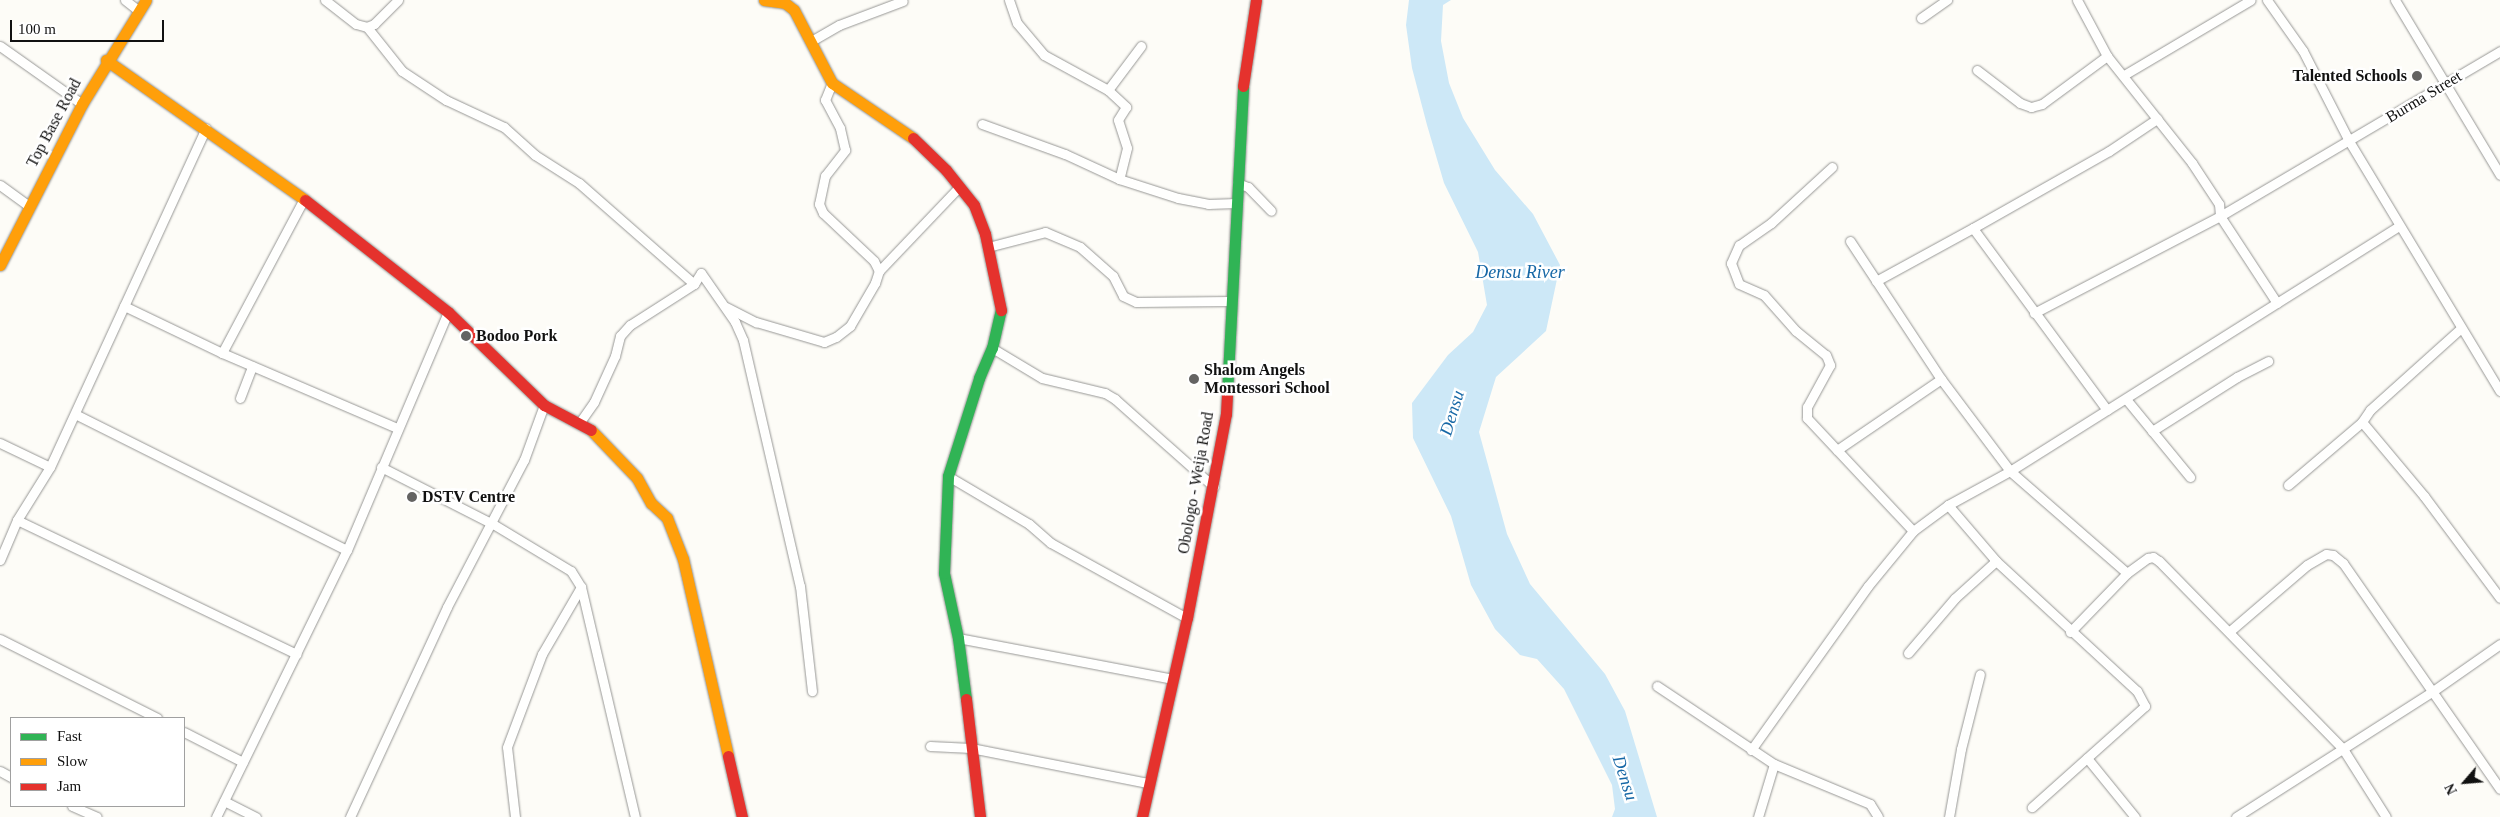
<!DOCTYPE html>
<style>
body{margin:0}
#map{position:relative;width:2500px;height:817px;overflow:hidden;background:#fdfcf7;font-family:"Times New Roman",serif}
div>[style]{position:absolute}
.water>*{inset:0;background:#cde8f7}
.roads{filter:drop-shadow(0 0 1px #979795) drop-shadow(0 0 1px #979795)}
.street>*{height:9px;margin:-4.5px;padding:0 4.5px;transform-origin:4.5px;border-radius:4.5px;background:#fffffe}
.fast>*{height:11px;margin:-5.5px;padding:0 5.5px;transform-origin:5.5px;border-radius:5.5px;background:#30b455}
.slow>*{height:11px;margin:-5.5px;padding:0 5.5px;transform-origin:5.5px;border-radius:5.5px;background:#ff9f0a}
.jam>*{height:11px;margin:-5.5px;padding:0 5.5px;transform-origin:5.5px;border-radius:5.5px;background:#e5322d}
.dots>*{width:14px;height:14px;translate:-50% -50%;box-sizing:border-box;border:2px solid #fff;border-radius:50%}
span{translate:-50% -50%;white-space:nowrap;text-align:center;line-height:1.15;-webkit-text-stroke:5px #fff;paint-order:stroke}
.poi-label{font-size:16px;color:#111;font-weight:700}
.right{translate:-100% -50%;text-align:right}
.left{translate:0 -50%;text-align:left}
.street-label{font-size:16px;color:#111}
.water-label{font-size:18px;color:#1768a6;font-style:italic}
.legend{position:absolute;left:10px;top:717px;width:175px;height:90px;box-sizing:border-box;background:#fff;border:1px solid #a0a0a0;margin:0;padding:6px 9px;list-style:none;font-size:15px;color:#111}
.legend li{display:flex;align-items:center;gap:10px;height:25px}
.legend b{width:25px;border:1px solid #a0a0a0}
.north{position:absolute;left:2440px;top:757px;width:50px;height:50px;-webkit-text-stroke:4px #fff;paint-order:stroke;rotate:243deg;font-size:14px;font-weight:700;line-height:20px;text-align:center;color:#111}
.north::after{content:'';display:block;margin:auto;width:18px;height:22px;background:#111;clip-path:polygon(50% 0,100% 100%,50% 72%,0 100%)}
.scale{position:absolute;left:10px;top:20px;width:154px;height:22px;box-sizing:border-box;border:2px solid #111;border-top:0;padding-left:6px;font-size:15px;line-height:18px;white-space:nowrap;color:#111;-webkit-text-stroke:4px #fff;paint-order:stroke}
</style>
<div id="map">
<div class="water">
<i style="clip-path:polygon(1409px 0,1451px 0,1443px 5px,1441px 41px,1449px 83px,1463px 118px,1495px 170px,1533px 214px,1560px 265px,1546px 331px,1496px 377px,1479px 432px,1507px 534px,1530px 584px,1605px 674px,1625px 711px,1657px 817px,1612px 817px,1615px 809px,1612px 785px,1564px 689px,1537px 659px,1520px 655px,1495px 629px,1471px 585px,1451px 516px,1413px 438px,1412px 403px,1448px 355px,1473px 332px,1487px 305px,1478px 252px,1444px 183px,1427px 125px,1412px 68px,1406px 25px)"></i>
</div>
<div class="roads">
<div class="street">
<i style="left:125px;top:0;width:16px;rotate:38deg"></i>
<i style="left:325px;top:0;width:39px;rotate:38deg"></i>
<i style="left:356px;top:24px;width:11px;rotate:15deg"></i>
<i style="left:367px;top:27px;width:56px;rotate:51.5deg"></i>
<i style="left:402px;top:71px;width:53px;rotate:33.4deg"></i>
<i style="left:446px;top:100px;width:64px;rotate:25deg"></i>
<i style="left:504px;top:127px;width:42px;rotate:42.1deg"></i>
<i style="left:535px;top:155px;width:52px;rotate:32.5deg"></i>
<i style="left:579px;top:183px;width:153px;rotate:41.3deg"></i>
<i style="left:1009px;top:0;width:24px;rotate:71deg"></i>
<i style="left:1017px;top:23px;width:42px;rotate:49.8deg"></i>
<i style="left:1044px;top:55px;width:73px;rotate:28.7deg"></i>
<i style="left:1108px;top:90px;width:25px;rotate:43deg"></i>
<i style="left:1126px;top:107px;width:15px;rotate:122deg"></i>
<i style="left:1118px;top:120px;width:29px;rotate:72deg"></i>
<i style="left:1127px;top:148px;width:32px;rotate:104deg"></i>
<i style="left:2077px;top:0;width:64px;rotate:61.8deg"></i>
<i style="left:2267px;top:0;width:62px;rotate:54.8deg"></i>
<i style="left:2303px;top:51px;width:101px;rotate:62.9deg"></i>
<i style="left:2349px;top:141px;width:292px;rotate:58.9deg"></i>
<i style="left:2395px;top:0;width:204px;rotate:59deg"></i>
<i style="left:1921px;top:18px;width:32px;rotate:-35deg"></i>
<i style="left:367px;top:27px;width:8px;rotate:-23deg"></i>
<i style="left:374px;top:24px;width:34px;rotate:-45deg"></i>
<i style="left:813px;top:40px;width:30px;rotate:-30deg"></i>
<i style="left:839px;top:25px;width:68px;rotate:-20.6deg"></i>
<i style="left:0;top:46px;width:100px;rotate:35.3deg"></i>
<i style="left:1977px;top:70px;width:54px;rotate:37.5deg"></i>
<i style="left:2020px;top:103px;width:12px;rotate:20deg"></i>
<i style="left:2031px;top:107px;width:11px;rotate:-15deg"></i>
<i style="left:2042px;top:104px;width:81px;rotate:-36.4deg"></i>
<i style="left:2107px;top:56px;width:137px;rotate:51.5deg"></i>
<i style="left:2192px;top:163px;width:49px;rotate:56.6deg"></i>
<i style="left:2219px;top:204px;width:12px;rotate:85deg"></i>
<i style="left:2220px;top:216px;width:104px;rotate:56.8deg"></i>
<i style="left:2124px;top:75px;width:147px;rotate:-30.6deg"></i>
<i style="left:1108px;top:90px;width:55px;rotate:-53.1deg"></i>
<i style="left:982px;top:124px;width:88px;rotate:19.9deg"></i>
<i style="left:1065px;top:154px;width:60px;rotate:24.8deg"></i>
<i style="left:1119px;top:179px;width:62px;rotate:17.9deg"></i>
<i style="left:1178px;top:198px;width:31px;rotate:11deg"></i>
<i style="left:1208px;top:204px;width:28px;rotate:-2deg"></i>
<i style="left:1832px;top:167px;width:83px;rotate:137.4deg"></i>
<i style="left:1771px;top:223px;width:39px;rotate:145deg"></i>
<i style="left:1739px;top:245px;width:20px;rotate:114deg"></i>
<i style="left:1731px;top:263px;width:22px;rotate:69deg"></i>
<i style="left:1739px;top:284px;width:27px;rotate:24deg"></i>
<i style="left:1764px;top:295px;width:48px;rotate:48.4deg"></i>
<i style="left:1796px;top:331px;width:38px;rotate:39deg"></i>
<i style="left:1826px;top:355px;width:11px;rotate:68deg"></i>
<i style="left:1830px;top:365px;width:48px;rotate:118.7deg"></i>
<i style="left:1807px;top:407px;width:11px;rotate:90deg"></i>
<i style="left:1807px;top:418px;width:155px;rotate:46.8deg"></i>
<i style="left:1237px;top:183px;width:12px;rotate:20deg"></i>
<i style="left:1248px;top:187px;width:33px;rotate:46deg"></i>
<i style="left:0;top:185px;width:34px;rotate:36deg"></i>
<i style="left:1850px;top:241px;width:165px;rotate:56.6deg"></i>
<i style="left:1941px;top:379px;width:115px;rotate:53.1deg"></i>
<i style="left:2010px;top:471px;width:155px;rotate:41.1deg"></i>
<i style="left:2127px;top:573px;width:26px;rotate:-36deg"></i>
<i style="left:2148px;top:558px;width:5px;rotate:-11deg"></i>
<i style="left:2153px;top:557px;width:7px;rotate:34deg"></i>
<i style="left:2159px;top:561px;width:263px;rotate:45.6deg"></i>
<i style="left:2343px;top:749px;width:80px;rotate:57.7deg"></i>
<i style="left:988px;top:247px;width:59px;rotate:-14.7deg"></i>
<i style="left:1045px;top:232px;width:38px;rotate:23deg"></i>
<i style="left:1080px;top:247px;width:44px;rotate:41.3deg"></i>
<i style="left:1113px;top:276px;width:22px;rotate:63deg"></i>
<i style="left:1123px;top:296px;width:14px;rotate:25deg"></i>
<i style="left:1136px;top:302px;width:94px;rotate:-0.6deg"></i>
<i style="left:879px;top:271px;width:116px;rotate:-46.4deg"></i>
<i style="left:1876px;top:281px;width:111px;rotate:-28.7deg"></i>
<i style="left:124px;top:306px;width:109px;rotate:25.6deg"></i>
<i style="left:222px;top:353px;width:190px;rotate:23.2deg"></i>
<i style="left:726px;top:307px;width:34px;rotate:27deg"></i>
<i style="left:756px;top:322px;width:71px;rotate:16.4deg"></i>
<i style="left:824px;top:342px;width:13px;rotate:-23deg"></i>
<i style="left:836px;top:337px;width:18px;rotate:-38deg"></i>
<i style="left:850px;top:326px;width:50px;rotate:-59.8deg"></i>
<i style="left:875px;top:283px;width:13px;rotate:-72deg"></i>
<i style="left:879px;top:271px;width:11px;rotate:-117deg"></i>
<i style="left:874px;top:261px;width:70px;rotate:-136.7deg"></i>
<i style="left:823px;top:213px;width:10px;rotate:-114deg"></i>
<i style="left:819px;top:204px;width:29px;rotate:-78deg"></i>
<i style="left:825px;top:176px;width:33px;rotate:-52deg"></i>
<i style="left:845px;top:150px;width:23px;rotate:-103deg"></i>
<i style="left:840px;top:128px;width:32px;rotate:-118deg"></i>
<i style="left:825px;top:100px;width:18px;rotate:-68deg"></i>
<i style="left:2034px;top:313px;width:210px;rotate:-27.5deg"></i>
<i style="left:2220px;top:216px;width:325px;rotate:-30.5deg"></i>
<i style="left:2460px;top:329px;width:121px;rotate:138deg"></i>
<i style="left:2370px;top:410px;width:14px;rotate:124deg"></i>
<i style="left:2362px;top:422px;width:97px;rotate:50deg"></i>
<i style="left:2424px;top:496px;width:127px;rotate:53.3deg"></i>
<i style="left:992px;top:348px;width:58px;rotate:31deg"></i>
<i style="left:1042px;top:378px;width:65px;rotate:13.4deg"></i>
<i style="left:1105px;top:393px;width:12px;rotate:31deg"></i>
<i style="left:1115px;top:399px;width:132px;rotate:41.6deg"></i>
<i style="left:222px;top:353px;width:174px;rotate:-62deg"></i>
<i style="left:240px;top:398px;width:34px;rotate:-69deg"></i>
<i style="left:2126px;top:399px;width:101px;rotate:50.6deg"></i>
<i style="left:2107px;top:410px;width:226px;rotate:-126.4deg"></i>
<i style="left:1973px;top:228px;width:156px;rotate:-29.5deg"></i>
<i style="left:2109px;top:151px;width:58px;rotate:-33.7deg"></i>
<i style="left:75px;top:414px;width:304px;rotate:26.6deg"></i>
<i style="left:580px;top:422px;width:24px;rotate:-55deg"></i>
<i style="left:594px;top:402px;width:51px;rotate:-65.5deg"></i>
<i style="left:615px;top:356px;width:21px;rotate:-76deg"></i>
<i style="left:620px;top:336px;width:15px;rotate:-48deg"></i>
<i style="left:630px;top:325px;width:76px;rotate:-32.6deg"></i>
<i style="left:694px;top:284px;width:13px;rotate:-58deg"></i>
<i style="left:701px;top:273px;width:60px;rotate:55.2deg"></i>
<i style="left:735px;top:322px;width:20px;rotate:66deg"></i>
<i style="left:743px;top:340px;width:253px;rotate:77deg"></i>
<i style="left:800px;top:586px;width:106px;rotate:83.5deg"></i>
<i style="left:2152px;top:431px;width:101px;rotate:-32.4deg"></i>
<i style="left:2237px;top:377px;width:35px;rotate:-27deg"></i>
<i style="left:0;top:443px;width:55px;rotate:25.6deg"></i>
<i style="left:1837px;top:450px;width:126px;rotate:-34.3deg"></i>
<i style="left:381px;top:467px;width:126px;rotate:27deg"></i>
<i style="left:493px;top:524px;width:91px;rotate:31.1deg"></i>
<i style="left:571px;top:571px;width:19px;rotate:58deg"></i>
<i style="left:581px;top:587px;width:236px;rotate:76.8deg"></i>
<i style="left:948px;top:476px;width:94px;rotate:30.7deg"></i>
<i style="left:1029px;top:524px;width:29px;rotate:41deg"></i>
<i style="left:1051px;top:543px;width:155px;rotate:28.9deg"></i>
<i style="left:2288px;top:485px;width:97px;rotate:-40.4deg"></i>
<i style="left:1948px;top:505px;width:74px;rotate:49.4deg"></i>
<i style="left:1996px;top:561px;width:192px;rotate:42.7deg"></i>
<i style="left:2137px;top:691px;width:17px;rotate:62deg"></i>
<i style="left:2145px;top:706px;width:152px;rotate:138.2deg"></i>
<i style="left:17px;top:520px;width:310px;rotate:25.6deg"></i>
<i style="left:0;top:560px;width:43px;rotate:-67deg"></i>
<i style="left:17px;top:520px;width:62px;rotate:-58.1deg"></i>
<i style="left:50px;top:467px;width:373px;rotate:-65.3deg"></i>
<i style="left:2230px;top:631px;width:101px;rotate:-40.6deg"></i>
<i style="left:2307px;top:565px;width:22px;rotate:-30deg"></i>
<i style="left:2326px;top:554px;width:7px;rotate:8deg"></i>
<i style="left:2333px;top:555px;width:13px;rotate:39deg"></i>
<i style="left:2343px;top:563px;width:275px;rotate:55.2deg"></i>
<i style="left:2070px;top:632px;width:82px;rotate:-46deg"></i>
<i style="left:958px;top:638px;width:219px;rotate:10.8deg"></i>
<i style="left:0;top:639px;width:176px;rotate:26.7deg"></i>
<i style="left:1908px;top:653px;width:72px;rotate:-49.5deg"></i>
<i style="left:1955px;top:598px;width:55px;rotate:-42.1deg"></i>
<i style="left:1657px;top:686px;width:141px;rotate:33.7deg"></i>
<i style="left:1774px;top:764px;width:104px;rotate:22.6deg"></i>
<i style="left:1870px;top:804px;width:15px;rotate:58deg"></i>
<i style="left:184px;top:732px;width:66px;rotate:27deg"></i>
<i style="left:930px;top:746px;width:41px;rotate:2.8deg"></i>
<i style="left:971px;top:748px;width:180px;rotate:11.2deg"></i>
<i style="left:1751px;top:750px;width:201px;rotate:-54.5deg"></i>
<i style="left:1868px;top:586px;width:71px;rotate:-50.7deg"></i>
<i style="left:1913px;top:531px;width:44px;rotate:-36.6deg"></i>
<i style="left:1948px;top:505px;width:71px;rotate:-28.7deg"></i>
<i style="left:2010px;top:471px;width:458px;rotate:-32.2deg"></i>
<i style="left:2087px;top:758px;width:76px;rotate:50.9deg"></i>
<i style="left:0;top:771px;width:13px;rotate:29deg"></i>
<i style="left:224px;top:801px;width:36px;rotate:27deg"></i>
<i style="left:72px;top:806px;width:27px;rotate:24deg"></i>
<i style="left:216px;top:817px;width:297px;rotate:-63.9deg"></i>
<i style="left:347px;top:550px;width:259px;rotate:-67deg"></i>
<i style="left:350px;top:817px;width:231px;rotate:-65.2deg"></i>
<i style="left:447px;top:607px;width:166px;rotate:-62.4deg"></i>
<i style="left:524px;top:460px;width:59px;rotate:-70deg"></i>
<i style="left:515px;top:817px;width:70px;rotate:-96.5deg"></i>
<i style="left:507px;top:747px;width:99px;rotate:-69.4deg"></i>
<i style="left:542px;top:654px;width:78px;rotate:-59.8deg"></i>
<i style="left:1758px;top:817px;width:55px;rotate:-73.2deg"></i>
<i style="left:1949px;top:817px;width:69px;rotate:-80deg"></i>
<i style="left:1961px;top:749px;width:77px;rotate:-75.8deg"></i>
<i style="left:2236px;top:817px;width:234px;rotate:-32.6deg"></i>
<i style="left:2433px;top:691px;width:82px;rotate:-35deg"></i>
</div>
<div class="fast">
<i style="left:1227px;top:394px;width:308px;rotate:-87deg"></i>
<i style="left:966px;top:699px;width:62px;rotate:-97.5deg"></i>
<i style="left:958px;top:638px;width:66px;rotate:-102.2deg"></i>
<i style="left:944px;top:573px;width:97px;rotate:-87.6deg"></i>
<i style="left:948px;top:476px;width:103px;rotate:-72.4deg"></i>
<i style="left:979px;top:378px;width:33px;rotate:-67deg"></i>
<i style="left:992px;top:348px;width:39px;rotate:-77deg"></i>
</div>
<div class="slow">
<i style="left:764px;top:0;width:21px;rotate:8deg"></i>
<i style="left:785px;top:3px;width:11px;rotate:38deg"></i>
<i style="left:794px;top:10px;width:82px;rotate:62.5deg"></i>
<i style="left:832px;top:83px;width:98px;rotate:34.2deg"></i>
<i style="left:106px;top:60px;width:243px;rotate:35.1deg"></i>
<i style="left:0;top:265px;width:181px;rotate:-63deg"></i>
<i style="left:82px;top:104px;width:122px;rotate:-58.4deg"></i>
<i style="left:591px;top:430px;width:66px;rotate:46.2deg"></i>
<i style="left:637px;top:478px;width:29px;rotate:61deg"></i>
<i style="left:651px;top:503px;width:22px;rotate:43deg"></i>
<i style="left:667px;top:518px;width:44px;rotate:68.7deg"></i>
<i style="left:683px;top:559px;width:202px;rotate:77.1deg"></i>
</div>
<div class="jam">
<i style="left:1243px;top:86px;width:87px;rotate:-81.4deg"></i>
<i style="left:913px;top:138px;width:46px;rotate:44.1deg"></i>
<i style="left:946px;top:170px;width:45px;rotate:51.3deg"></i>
<i style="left:974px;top:205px;width:31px;rotate:69deg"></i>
<i style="left:985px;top:234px;width:78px;rotate:78.1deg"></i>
<i style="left:305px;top:200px;width:182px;rotate:38.1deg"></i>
<i style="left:448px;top:312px;width:134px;rotate:44.1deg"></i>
<i style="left:544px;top:405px;width:53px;rotate:28deg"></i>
<i style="left:966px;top:699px;width:119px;rotate:83.2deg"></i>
<i style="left:728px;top:756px;width:63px;rotate:77.1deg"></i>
<i style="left:1142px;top:817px;width:204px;rotate:-77.3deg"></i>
<i style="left:1187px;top:618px;width:208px;rotate:-79.2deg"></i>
<i style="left:1226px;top:414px;width:20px;rotate:-87deg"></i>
</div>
</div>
<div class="dots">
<i style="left:2417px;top:76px;background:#646362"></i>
<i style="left:466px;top:336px;background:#646362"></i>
<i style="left:1194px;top:379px;background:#646362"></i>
<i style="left:412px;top:497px;background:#646362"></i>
</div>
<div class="poi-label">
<span class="right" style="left:2407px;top:76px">Talented Schools</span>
<span class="left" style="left:476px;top:336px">Bodoo Pork</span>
<span class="left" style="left:1204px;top:379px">Shalom Angels<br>Montessori School</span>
<span class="left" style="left:422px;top:497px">DSTV Centre</span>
</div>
<div class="street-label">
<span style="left:2424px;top:97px;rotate:-31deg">Burma Street</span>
<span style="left:54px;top:123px;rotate:-62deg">Top Base Road</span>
<span style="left:1196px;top:483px;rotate:-80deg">Obologo - Weija Road</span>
</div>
<div class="water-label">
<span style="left:1520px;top:272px">Densu River</span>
<span style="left:1452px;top:413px;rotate:-73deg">Densu</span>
<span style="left:1625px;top:778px;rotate:72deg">Densu</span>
</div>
<ul class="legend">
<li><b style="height:6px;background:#30b455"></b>Fast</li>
<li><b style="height:6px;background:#ff9f0a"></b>Slow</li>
<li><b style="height:6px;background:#e5322d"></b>Jam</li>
</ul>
<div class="north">N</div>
<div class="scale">100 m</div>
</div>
